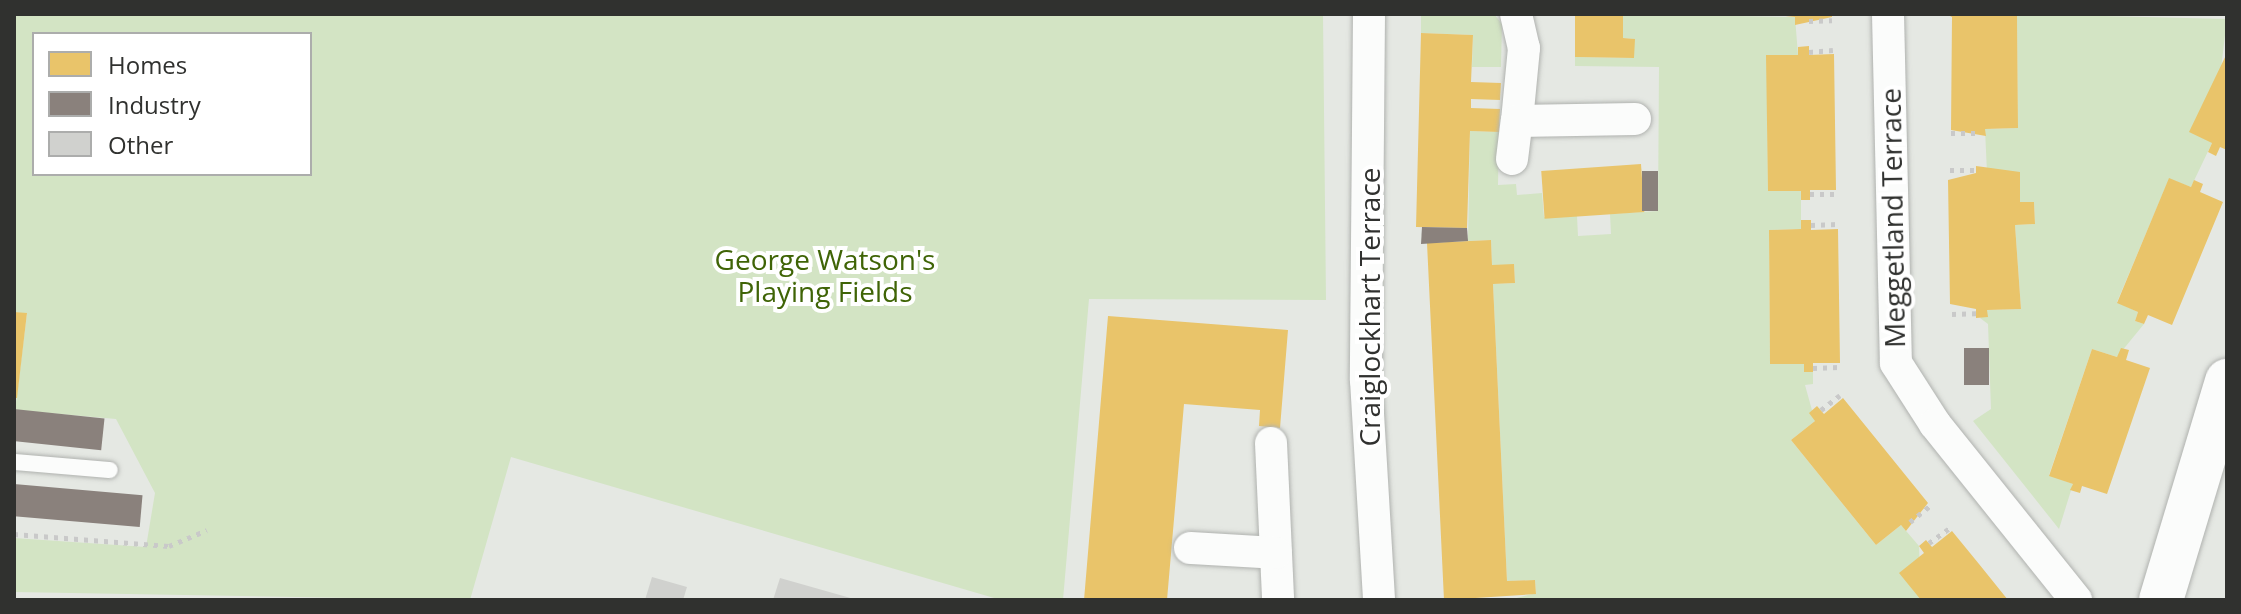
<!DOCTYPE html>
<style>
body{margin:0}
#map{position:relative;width:2241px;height:614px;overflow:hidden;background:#e5e8e3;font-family:"Open Sans",sans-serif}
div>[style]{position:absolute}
.green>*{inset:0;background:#d3e4c4}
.homes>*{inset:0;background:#e9c46a;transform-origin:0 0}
.industry>*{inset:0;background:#8a817c;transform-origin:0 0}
.building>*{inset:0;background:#d0d1ce}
.path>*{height:5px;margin-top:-2.5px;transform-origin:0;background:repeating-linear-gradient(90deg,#c9c9c9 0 4px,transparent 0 10px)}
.roads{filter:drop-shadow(0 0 2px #b0b2af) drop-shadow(0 0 2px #b0b2af)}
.lane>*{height:16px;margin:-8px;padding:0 8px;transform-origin:8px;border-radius:8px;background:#fbfcfb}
.street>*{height:32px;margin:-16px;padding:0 16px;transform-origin:16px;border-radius:16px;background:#fbfcfb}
.secondary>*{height:44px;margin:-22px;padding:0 22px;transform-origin:22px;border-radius:22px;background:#fbfcfb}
span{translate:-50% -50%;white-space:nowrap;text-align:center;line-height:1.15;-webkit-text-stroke:8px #fff;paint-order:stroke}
.street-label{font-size:28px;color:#30312f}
.park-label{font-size:28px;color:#3f6406}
.frame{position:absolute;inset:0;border:16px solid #30312f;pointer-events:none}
.legend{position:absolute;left:32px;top:32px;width:280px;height:144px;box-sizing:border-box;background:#fff;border:2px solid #acadac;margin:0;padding:10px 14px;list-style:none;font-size:24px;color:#30312f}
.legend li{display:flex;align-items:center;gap:16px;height:40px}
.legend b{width:40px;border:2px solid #acadac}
</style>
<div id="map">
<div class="green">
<i style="clip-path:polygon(evenodd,14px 14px,1323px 14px,1326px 300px,1089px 299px,1063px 600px,1001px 600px,511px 457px,470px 600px,14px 592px,14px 538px,146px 547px,155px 493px,116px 419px,15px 410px,27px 314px,14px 312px,14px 14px,34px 34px,310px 34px,310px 174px,34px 174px,34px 34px)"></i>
<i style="clip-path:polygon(1421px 14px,1494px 14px,1502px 24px,1501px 67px,1472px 67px,1473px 35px,1421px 33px)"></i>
<i style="clip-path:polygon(1623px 14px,1795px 17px,1798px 55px,1767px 55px,1768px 191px,1801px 191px,1801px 229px,1769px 230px,1770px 363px,1804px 364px,1804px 372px,1813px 372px,1813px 384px,1805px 385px,1815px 421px,1791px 440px,1876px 545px,1901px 525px,1919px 546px,1921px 600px,1509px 600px,1536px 593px,1535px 580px,1507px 581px,1493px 284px,1515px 283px,1514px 265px,1492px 265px,1491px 240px,1468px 241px,1470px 131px,1499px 132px,1498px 185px,1516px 184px,1517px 195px,1542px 193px,1544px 217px,1577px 216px,1578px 236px,1611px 234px,1610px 214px,1658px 211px,1659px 67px,1575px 66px,1575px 57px,1634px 58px,1634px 39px,1623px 38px)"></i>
<i style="clip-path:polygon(2017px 14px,2227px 19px,2212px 143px,2191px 187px,2169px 179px,2117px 302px,2138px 312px,2135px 321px,2144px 324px,2117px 357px,2092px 349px,2049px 475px,2073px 484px,2059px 529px,1973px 421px,1991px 409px,1988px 324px,1980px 318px,1987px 310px,2021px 309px,2015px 225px,2035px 224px,2034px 202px,2020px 202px,2020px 172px,1987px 173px,1985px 129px,2018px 128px)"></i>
</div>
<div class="homes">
<i style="clip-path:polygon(1575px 14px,1623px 14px,1623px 38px,1635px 39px,1634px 58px,1575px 57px)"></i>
<i style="clip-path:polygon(1765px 14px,1832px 14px,1832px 17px,1795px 25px,1795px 17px)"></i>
<i style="clip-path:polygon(1946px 14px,2017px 14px,2018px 128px,1985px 129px,1986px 136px,1951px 130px,1952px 17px)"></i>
<i style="clip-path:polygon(1421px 33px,1473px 35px,1471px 82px,1501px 83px,1500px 100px,1471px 99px,1471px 108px,1500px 109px,1499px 132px,1470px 131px,1467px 228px,1416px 227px)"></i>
<i style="clip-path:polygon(1809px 46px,1809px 55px,1834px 54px,1836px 190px,1810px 190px,1810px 200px,1801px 200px,1801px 191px,1768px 191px,1766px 55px,1798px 55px,1798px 47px)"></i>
<i style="clip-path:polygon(2227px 53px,2227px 150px,2220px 147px,2216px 156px,2208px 152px,2212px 143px,2189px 132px)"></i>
<i style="left:1641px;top:164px;width:48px;height:100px;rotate:86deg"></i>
<i style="clip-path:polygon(1976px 166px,2020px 172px,2020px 202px,2034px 202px,2035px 224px,2015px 225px,2021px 309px,1987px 310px,1988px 317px,1976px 318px,1976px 309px,1950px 304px,1948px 180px,1976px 173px)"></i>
<i style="clip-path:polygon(2169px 178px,2191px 187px,2194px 180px,2203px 184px,2200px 192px,2223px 202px,2172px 325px,2148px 315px,2144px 324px,2135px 321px,2138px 312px,2117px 303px)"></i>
<i style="clip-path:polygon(1801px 220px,1811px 220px,1811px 230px,1838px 229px,1840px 363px,1813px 363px,1813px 372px,1804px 372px,1804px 364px,1770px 364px,1769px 230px,1801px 229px)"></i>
<i style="clip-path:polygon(1491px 240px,1492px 265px,1514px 264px,1515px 283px,1493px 284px,1507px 581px,1535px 580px,1536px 594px,1444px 600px,1427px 243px)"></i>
<i style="clip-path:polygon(14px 312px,27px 313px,17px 398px,14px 398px)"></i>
<i style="clip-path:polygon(1108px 316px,1288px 330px,1280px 428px,1259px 426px,1260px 410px,1184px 404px,1167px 600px,1084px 600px)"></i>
<i style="clip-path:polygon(2121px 348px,2129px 350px,2126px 360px,2150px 368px,2107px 494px,2082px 486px,2080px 493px,2070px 490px,2073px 484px,2049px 476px,2092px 349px,2117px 357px)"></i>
<i style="clip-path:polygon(1843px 398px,1928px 503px,1906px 531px,1901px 525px,1876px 545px,1791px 440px,1815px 421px,1809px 413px,1817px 406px,1824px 414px)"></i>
<i style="clip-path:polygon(1952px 531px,1979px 564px,2008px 600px,1921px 600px,1899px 573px,1924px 553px,1919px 546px,1926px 540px,1932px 547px)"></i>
</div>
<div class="industry">
<i style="left:1658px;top:171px;width:40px;height:16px;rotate:90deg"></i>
<i style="clip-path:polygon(1422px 227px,1467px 228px,1468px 241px,1421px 244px)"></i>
<i style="left:1964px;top:348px;width:25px;height:37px"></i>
<i style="left:14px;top:409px;width:91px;height:32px;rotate:6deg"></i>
<i style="left:14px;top:484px;width:129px;height:32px;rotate:5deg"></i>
</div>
<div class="building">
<i style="clip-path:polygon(652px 577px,687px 587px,683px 600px,645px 600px)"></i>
<i style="clip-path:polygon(780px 578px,854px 599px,854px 600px,773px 600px)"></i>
</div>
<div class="path">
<i style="left:1809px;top:21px;width:23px;rotate:-2deg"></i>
<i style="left:1809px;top:52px;width:24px;rotate:-5deg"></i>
<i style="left:1951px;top:133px;width:25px"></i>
<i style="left:1950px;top:170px;width:27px"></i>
<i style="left:1810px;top:194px;width:25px"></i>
<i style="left:1811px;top:225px;width:27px;rotate:-2deg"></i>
<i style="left:1952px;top:314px;width:24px;rotate:-2deg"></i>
<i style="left:1813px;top:368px;width:26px;rotate:-2deg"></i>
<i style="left:1821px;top:410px;width:24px;rotate:-38deg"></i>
<i style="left:1910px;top:522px;width:27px;rotate:-39deg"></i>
<i style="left:14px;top:534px;width:155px;rotate:4.4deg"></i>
<i style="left:169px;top:546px;width:41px;rotate:-22.8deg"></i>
<i style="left:1929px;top:543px;width:26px;rotate:-36deg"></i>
</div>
<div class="roads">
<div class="lane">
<i style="left:14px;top:462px;width:96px;rotate:4.8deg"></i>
</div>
<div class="street">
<i style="left:1369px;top:14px;width:366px;rotate:90.5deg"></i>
<i style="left:1366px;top:380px;width:220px;rotate:86.6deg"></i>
<i style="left:1516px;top:14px;width:35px;rotate:77deg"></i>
<i style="left:1524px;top:48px;width:73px;rotate:95.5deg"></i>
<i style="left:1517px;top:121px;width:118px;rotate:-1deg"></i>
<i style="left:1888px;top:14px;width:349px;rotate:88.7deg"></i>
<i style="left:1896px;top:363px;width:72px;rotate:57.4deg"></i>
<i style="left:1935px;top:424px;width:226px;rotate:51.3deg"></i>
<i style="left:1512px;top:159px;width:38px;rotate:-83deg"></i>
<i style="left:1271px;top:443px;width:157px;rotate:87.4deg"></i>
<i style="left:1190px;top:548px;width:86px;rotate:3.3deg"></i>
</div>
<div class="secondary">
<i style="left:2161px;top:600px;width:229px;rotate:-73.2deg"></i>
</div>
</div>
<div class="street-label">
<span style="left:1892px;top:218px;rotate:-91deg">Meggetland Terrace</span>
<span style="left:1369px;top:307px;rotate:-90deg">Craiglockhart Terrace</span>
</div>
<div class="park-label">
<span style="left:825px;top:275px">George Watson's<br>Playing Fields</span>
</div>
<div class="frame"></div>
<ul class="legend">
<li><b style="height:22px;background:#e9c46a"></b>Homes</li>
<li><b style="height:22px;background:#8a817c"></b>Industry</li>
<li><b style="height:22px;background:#d0d1ce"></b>Other</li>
</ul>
</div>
